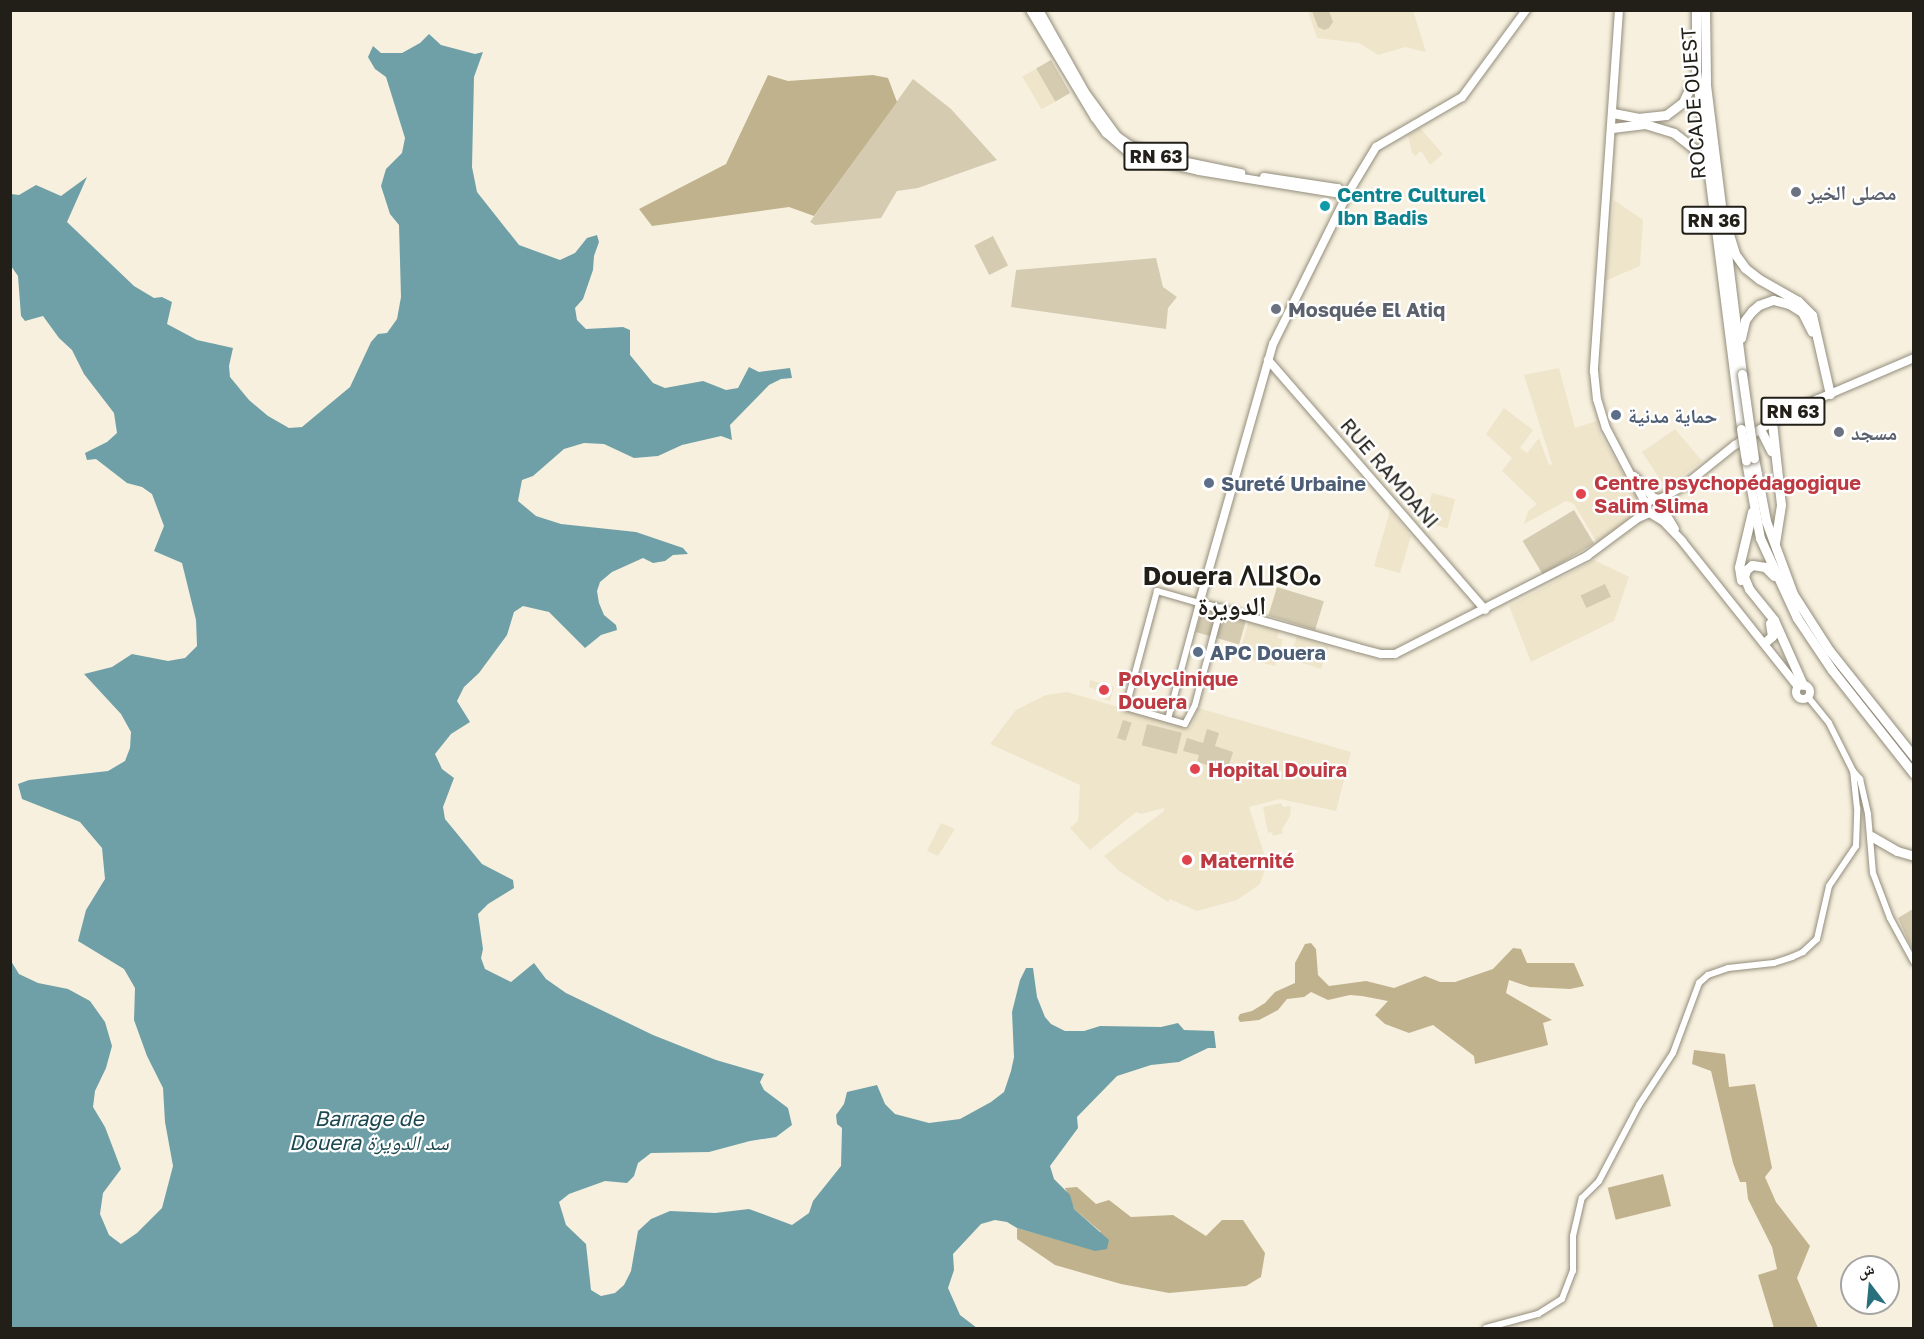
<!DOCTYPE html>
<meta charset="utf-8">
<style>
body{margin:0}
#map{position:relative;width:1924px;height:1339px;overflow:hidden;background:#f7f0de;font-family:"Golos Text","Noto Naskh Arabic","Noto Sans Tifinagh",sans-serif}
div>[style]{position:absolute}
.built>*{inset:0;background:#eee5cb;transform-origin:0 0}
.green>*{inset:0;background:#d4cbb1;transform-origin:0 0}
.forest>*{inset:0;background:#c0b28d;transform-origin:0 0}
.water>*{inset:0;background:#6fa0a7}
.roads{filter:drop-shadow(0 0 2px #938d7c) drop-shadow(0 0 2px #938d7c)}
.minor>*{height:6px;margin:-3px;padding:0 3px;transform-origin:3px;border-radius:3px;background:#fff}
.major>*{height:8px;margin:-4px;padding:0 4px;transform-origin:4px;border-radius:4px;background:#fff}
.major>.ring{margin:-4px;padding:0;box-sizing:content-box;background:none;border:8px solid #fff;border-radius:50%}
.highway>*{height:9px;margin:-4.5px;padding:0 4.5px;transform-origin:4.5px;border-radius:4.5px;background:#fff}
.bridges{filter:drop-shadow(0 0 2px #938d7c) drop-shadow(0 0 2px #938d7c)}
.highway-bridge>*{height:9px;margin:-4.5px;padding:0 4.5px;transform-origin:4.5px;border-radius:4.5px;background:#fff}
.dots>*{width:16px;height:16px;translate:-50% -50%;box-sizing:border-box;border:3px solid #fff;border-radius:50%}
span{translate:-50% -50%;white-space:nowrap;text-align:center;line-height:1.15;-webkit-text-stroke:4.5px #fff;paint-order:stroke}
.shield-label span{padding:2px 4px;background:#fff;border:2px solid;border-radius:4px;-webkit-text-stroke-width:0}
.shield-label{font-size:18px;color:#211f18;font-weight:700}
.street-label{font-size:20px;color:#211f18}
.worship-label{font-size:20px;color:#5b616d;font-weight:700}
.left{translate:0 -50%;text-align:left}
.culture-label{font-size:20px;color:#0d838f;font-weight:700}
.service-label{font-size:20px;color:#4e5e75;font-weight:700}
.health-label{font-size:20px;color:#be3a42;font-weight:700}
.water-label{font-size:21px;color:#1c494f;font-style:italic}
.district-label{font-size:26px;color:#211f18;font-weight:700}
.frame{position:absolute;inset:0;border:12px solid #211f18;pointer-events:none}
.north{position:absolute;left:1840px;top:1255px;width:60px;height:60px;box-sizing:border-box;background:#fff;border:2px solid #a6a5a3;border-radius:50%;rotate:344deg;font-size:16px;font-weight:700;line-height:24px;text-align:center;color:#211f18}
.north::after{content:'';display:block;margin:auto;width:21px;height:27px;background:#28707b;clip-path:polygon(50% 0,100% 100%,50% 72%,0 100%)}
</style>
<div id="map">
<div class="built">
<i style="clip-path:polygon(1308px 11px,1413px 11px,1426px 52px,1405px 47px,1378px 55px,1359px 43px,1317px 38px)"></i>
<i style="left:1051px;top:60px;width:38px;height:33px;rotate:60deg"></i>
<i style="clip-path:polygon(1420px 128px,1443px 154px,1430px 165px,1421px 151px,1415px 156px,1412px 153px,1408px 135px)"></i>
<i style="clip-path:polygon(1614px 200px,1643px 220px,1640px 266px,1605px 281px)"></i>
<i style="clip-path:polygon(1559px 368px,1575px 428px,1596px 421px,1601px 436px,1644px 509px,1598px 544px,1574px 504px,1566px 501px,1524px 524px,1528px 511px,1537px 504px,1502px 471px,1512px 458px,1486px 434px,1504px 408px,1533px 430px,1520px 448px,1527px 453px,1539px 438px,1549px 465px,1552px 464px,1524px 375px)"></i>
<i style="clip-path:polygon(1675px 429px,1702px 461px,1670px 485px,1662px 482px,1642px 452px)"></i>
<i style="left:1432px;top:493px;width:24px;height:30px;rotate:15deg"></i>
<i style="clip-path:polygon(1390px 511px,1411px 536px,1400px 573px,1374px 566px)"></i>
<i style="clip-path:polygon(1594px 560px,1629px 577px,1614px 621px,1531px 662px,1509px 606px)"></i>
<i style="clip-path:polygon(1249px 621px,1279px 631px,1277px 638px,1283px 639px,1275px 666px,1241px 657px,1244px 645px,1242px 644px)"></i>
<i style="left:1297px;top:636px;width:33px;height:24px;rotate:18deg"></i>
<i style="clip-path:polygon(1090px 680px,1114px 687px,1110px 701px,1103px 699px,1103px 693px,1089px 687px)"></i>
<i style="clip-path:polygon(1067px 692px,1191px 728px,1198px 708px,1351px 752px,1336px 811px,1280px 799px,1249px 807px,1267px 863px,1260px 884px,1237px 900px,1197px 911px,1170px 899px,1168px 902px,1119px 871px,1104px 856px,1164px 811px,1164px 808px,1141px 814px,1136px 812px,1090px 850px,1070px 828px,1078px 821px,1080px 785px,990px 744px,1016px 710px,1046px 695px)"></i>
<i style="clip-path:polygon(1281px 803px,1283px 807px,1291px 806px,1290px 816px,1282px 829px,1283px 833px,1273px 836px,1272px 832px,1268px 833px,1263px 807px)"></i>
<i style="clip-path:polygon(941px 823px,955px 829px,938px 856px,927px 851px)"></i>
</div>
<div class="green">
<i style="clip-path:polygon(1312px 11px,1329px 11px,1333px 22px,1329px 28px,1324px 30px,1318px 27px)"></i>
<i style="left:1051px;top:60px;width:38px;height:17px;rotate:60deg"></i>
<i style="clip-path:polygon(913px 79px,951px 109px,997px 160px,918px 188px,897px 191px,881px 218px,815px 225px,810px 222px)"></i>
<i style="left:993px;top:236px;width:33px;height:21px;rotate:63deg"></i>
<i style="clip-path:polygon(1156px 258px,1163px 287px,1177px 297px,1168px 308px,1166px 329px,1011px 307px,1016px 270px)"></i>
<i style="left:1574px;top:510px;width:39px;height:60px;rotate:59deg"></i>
<i style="left:1605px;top:584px;width:14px;height:27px;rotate:65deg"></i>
<i style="left:1277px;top:587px;width:49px;height:30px;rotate:17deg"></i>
<i style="left:1203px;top:607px;width:45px;height:26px;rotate:16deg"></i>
<i style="left:1123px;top:720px;width:9px;height:19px;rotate:18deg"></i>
<i style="left:1147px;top:724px;width:36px;height:22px;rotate:14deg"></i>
<i style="clip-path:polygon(1207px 729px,1219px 733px,1215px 746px,1233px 752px,1227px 771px,1197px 762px,1199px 755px,1183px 751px,1187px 738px,1203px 743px)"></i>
<i style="clip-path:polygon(1913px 909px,1913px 951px,1898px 918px)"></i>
</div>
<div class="forest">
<i style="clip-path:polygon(768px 75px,788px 81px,873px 75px,888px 78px,897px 102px,814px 216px,789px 207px,652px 226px,639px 209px,726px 164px)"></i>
<i style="clip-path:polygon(1311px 943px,1316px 949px,1318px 975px,1329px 986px,1366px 981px,1394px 988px,1425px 976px,1440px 982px,1455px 982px,1493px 969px,1513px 948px,1521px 949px,1527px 963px,1574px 963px,1584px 986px,1570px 989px,1530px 987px,1509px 980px,1506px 993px,1552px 1020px,1543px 1023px,1548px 1045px,1475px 1064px,1474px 1056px,1433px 1025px,1409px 1033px,1385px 1024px,1375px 1015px,1388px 1001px,1362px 996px,1350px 995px,1328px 1000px,1311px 992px,1304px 997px,1287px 999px,1278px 1010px,1259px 1020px,1240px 1022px,1238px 1018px,1240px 1014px,1252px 1011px,1265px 1003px,1275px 992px,1295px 983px,1295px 963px,1305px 944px)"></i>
<i style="clip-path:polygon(1694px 1050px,1725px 1054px,1729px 1087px,1755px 1084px,1772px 1168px,1765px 1177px,1776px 1202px,1810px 1246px,1797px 1278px,1818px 1328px,1774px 1328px,1758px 1275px,1777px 1269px,1772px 1247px,1748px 1199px,1746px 1182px,1740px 1182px,1733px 1163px,1711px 1071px,1692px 1064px)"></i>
<i style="left:1663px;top:1174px;width:33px;height:57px;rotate:76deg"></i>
<i style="clip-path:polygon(1077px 1187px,1096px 1204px,1109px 1200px,1131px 1217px,1173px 1215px,1206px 1236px,1222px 1220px,1243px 1220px,1265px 1253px,1261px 1277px,1246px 1286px,1169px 1293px,1121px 1284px,1055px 1265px,1017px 1239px,1017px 1228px,1063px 1241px,1101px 1232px,1074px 1209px,1065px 1188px)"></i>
</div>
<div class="water">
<i style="clip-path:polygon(429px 34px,441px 45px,475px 54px,483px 52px,474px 77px,472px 167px,477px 192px,519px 245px,560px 260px,575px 253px,587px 238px,597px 235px,599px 242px,594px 256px,593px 270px,583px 299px,575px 308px,577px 320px,586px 329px,623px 327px,630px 330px,630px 355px,653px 383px,665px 388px,703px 381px,726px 390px,738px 388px,749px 367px,759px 372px,790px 368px,792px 378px,781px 379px,769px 385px,730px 425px,732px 440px,721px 436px,682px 445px,658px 456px,634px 458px,604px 444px,584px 443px,564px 449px,533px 476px,522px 480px,518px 501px,536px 516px,561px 524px,636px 532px,683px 548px,688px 554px,673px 555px,665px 561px,653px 563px,643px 558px,612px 572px,600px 582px,597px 591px,599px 603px,604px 615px,616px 625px,617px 630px,601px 635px,585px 648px,549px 612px,523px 606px,514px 612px,507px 635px,479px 673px,464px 687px,457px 701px,470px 722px,451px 734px,435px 754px,442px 769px,454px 778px,443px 807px,445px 819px,482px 864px,513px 880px,514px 888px,488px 904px,478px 914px,483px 949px,481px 958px,485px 969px,511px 982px,534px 963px,546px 979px,566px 993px,653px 1035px,716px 1060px,764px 1074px,760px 1082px,764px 1090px,788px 1108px,792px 1125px,776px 1137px,750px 1141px,709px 1152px,651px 1153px,638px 1163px,634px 1176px,627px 1183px,605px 1181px,569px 1194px,559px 1202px,566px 1225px,586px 1244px,591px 1290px,601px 1296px,615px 1293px,624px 1285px,631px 1271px,638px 1231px,651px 1219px,670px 1211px,715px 1213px,749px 1209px,792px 1225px,809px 1213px,813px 1201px,841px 1166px,842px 1128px,837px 1124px,836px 1115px,844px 1104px,847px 1092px,877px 1085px,885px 1104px,895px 1114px,929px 1123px,960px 1119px,991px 1102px,1004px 1092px,1011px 1071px,1014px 1057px,1012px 1012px,1020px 980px,1026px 968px,1033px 968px,1037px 997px,1045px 1017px,1051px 1024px,1065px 1031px,1084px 1031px,1100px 1026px,1161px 1027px,1178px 1023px,1184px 1030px,1214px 1031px,1216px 1048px,1208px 1048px,1179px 1062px,1151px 1065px,1117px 1076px,1077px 1117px,1078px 1128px,1050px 1166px,1054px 1179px,1070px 1195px,1074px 1209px,1109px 1240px,1107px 1249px,1095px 1251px,1017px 1228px,1007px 1222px,995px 1220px,981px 1224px,953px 1254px,954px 1270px,948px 1288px,960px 1315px,977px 1328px,11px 1328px,11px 961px,19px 974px,38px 983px,68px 989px,90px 1001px,105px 1022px,112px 1046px,106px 1068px,95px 1091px,93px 1107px,105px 1127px,121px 1169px,103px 1193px,100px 1214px,109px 1235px,121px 1244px,137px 1233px,162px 1208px,173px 1166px,165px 1122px,163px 1088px,147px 1056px,134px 1020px,135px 988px,124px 969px,78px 941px,86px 910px,105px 879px,102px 848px,80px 822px,22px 799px,18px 784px,29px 780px,108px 771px,125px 761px,130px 748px,131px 732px,121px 714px,84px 674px,112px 667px,132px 654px,168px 661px,185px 658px,197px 646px,196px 620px,182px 563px,154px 551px,164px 526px,152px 494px,142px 487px,127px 483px,96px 459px,87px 460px,85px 453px,107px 442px,117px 433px,114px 413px,84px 374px,72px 350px,59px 338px,43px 316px,25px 321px,21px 316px,18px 276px,11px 266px,11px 194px,19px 195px,36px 185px,61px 196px,87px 177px,67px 222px,134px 286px,154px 298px,162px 297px,172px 302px,167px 324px,197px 340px,233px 348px,229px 366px,230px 377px,249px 400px,268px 416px,289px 428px,302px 427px,350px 387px,371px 342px,378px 334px,387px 333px,397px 319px,401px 297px,399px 225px,390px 214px,381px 186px,386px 169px,402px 153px,405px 138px,386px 77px,375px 69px,368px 57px,373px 46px,381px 53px,402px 53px,420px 43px)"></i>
</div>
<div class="roads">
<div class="minor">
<i style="left:1808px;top:697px;width:33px;rotate:51deg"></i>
<i style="left:1829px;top:723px;width:54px;rotate:63.4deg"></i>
<i style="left:1853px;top:771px;width:11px;rotate:49deg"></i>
<i style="left:1860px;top:779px;width:36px;rotate:77deg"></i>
<i style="left:1868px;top:814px;width:59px;rotate:85.2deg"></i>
<i style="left:1873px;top:873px;width:48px;rotate:69.3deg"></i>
<i style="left:1890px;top:918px;width:50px;rotate:61.4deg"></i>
<i style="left:1168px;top:719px;width:120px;rotate:-75deg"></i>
<i style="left:1199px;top:603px;width:44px;rotate:-164.1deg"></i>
<i style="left:1157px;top:591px;width:120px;rotate:105deg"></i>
<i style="left:1126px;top:707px;width:61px;rotate:16.1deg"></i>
<i style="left:1185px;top:724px;width:21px;rotate:-62deg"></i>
<i style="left:1195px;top:705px;width:101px;rotate:-75.1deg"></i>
<i style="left:1486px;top:1328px;width:54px;rotate:-15.1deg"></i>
<i style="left:1538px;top:1314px;width:28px;rotate:-32deg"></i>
<i style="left:1562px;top:1299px;width:30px;rotate:-69deg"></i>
<i style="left:1573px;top:1271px;width:35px;rotate:-90deg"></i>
<i style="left:1573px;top:1236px;width:39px;rotate:-77deg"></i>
<i style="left:1582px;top:1198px;width:24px;rotate:-45deg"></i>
<i style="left:1599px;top:1181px;width:86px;rotate:-62.2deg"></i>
<i style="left:1639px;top:1105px;width:62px;rotate:-56.8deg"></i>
<i style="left:1673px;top:1053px;width:75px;rotate:-69.6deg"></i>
<i style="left:1699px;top:983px;width:12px;rotate:-42deg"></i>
<i style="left:1708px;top:975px;width:21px;rotate:-19deg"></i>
<i style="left:1728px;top:968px;width:46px;rotate:-6.2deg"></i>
<i style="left:1774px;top:963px;width:19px;rotate:-18deg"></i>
<i style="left:1792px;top:957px;width:12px;rotate:-24deg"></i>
<i style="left:1803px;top:952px;width:19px;rotate:-43deg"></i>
<i style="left:1817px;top:939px;width:54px;rotate:-77.2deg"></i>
<i style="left:1829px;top:886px;width:48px;rotate:-56deg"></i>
<i style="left:1856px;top:846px;width:38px;rotate:-88deg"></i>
<i style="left:1857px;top:808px;width:37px;rotate:-96deg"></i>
</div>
<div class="major">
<i style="left:1030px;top:10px;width:126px;rotate:59deg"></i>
<i style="left:1095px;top:118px;width:19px;rotate:54deg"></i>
<i style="left:1106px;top:133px;width:28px;rotate:41deg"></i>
<i style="left:1127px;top:151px;width:22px;rotate:21deg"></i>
<i style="left:1148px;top:159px;width:52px;rotate:13.2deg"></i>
<i style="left:1199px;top:171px;width:150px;rotate:9.2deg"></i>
<i style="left:1039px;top:10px;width:94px;rotate:60.7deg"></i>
<i style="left:1085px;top:92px;width:54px;rotate:54deg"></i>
<i style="left:1117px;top:136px;width:16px;rotate:35deg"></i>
<i style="left:1130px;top:145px;width:30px;rotate:21deg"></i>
<i style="left:1158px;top:156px;width:85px;rotate:11.6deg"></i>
<i style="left:1526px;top:10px;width:108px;rotate:126.3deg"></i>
<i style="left:1462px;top:97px;width:99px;rotate:149.8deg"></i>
<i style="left:1376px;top:147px;width:56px;rotate:121.1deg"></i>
<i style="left:1347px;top:195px;width:166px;rotate:116.4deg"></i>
<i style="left:1273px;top:344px;width:269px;rotate:105.9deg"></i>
<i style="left:1199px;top:603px;width:165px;rotate:15.8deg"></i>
<i style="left:1358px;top:648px;width:24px;rotate:15deg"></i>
<i style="left:1381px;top:654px;width:14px"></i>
<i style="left:1395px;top:654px;width:216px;rotate:-27deg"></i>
<i style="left:1587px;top:556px;width:64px;rotate:-36.7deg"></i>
<i style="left:1638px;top:518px;width:13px;rotate:-23deg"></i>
<i style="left:1619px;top:10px;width:362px;rotate:94deg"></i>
<i style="left:1594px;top:371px;width:28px;rotate:84deg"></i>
<i style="left:1597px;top:399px;width:30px;rotate:73deg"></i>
<i style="left:1606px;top:428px;width:88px;rotate:62.3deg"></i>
<i style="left:1264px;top:177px;width:75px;rotate:8.5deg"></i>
<i style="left:1338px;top:188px;width:8px;rotate:50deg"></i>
<i style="left:1268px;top:360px;width:331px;rotate:49deg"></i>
<i style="left:1634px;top:476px;width:30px;rotate:48deg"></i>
<i style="left:1660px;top:499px;width:29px;rotate:-29deg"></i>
<i style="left:1685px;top:485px;width:64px;rotate:-38.7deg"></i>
<i style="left:1735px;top:445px;width:44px;rotate:-31.9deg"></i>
<i style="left:1772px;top:422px;width:51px;rotate:-26.6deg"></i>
<i style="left:1818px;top:399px;width:104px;rotate:-23.1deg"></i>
<i style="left:1663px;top:509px;width:23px;rotate:59deg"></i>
<i style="left:1655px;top:515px;width:7px;rotate:-27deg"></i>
<i style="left:1661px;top:512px;width:6px;rotate:-72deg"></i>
<i style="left:1663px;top:506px;width:8px;rotate:-113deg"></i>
<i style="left:1660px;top:499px;width:6px;rotate:-171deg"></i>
<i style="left:1654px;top:498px;width:9px;rotate:144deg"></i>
<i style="left:1647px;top:503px;width:9px;rotate:84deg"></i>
<i style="left:1648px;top:512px;width:17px;rotate:31deg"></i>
<i style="left:1663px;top:521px;width:28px;rotate:46deg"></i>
<i style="left:1682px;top:541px;width:186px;rotate:51.5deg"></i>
<i class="ring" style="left:1796px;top:685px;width:6px;height:6px"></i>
</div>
<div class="highway">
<i style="left:1696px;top:10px;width:61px;rotate:90deg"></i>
<i style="left:1696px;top:71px;width:361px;rotate:82.8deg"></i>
<i style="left:1705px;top:10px;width:75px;rotate:89.2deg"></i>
<i style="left:1706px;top:85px;width:291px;rotate:82.9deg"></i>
<i style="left:1613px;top:113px;width:25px;rotate:11deg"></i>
<i style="left:1638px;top:118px;width:28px;rotate:-6deg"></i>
<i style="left:1666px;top:115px;width:21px;rotate:-37deg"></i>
<i style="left:1683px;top:102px;width:25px;rotate:-64deg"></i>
<i style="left:1612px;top:128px;width:33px;rotate:-7deg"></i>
<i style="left:1645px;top:124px;width:30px;rotate:17deg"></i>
<i style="left:1674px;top:133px;width:24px;rotate:38deg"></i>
<i style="left:1693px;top:148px;width:23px;rotate:59deg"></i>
<i style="left:1729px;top:234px;width:21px;rotate:73deg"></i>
<i style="left:1735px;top:254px;width:17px;rotate:54deg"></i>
<i style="left:1745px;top:268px;width:18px;rotate:38deg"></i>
<i style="left:1759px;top:279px;width:45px;rotate:29.4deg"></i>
<i style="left:1798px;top:301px;width:20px;rotate:45deg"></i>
<i style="left:1812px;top:315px;width:81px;rotate:77.2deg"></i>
<i style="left:1741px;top:338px;width:18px;rotate:-77deg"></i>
<i style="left:1745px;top:320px;width:11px;rotate:-52deg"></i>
<i style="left:1752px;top:311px;width:9px;rotate:-41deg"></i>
<i style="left:1759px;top:305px;width:15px;rotate:-20deg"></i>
<i style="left:1773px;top:300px;width:16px;rotate:14deg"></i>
<i style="left:1789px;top:304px;width:15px;rotate:32deg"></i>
<i style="left:1802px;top:312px;width:22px;rotate:63deg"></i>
<i style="left:1772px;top:422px;width:83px;rotate:83.8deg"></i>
<i style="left:1781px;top:505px;width:39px;rotate:99deg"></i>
<i style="left:1760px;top:429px;width:25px;rotate:63deg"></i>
<i style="left:1754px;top:458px;width:64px;rotate:79.2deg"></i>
<i style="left:1766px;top:521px;width:78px;rotate:69.7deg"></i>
<i style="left:1793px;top:594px;width:67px;rotate:57.3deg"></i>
<i style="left:1829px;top:650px;width:137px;rotate:51.5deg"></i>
<i style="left:1746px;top:461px;width:78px;rotate:79.7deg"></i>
<i style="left:1760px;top:538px;width:88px;rotate:65.2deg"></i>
<i style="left:1797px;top:618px;width:63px;rotate:56.1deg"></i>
<i style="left:1832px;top:670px;width:132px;rotate:51.7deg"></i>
<i style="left:1774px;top:576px;width:13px;rotate:-135deg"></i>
<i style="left:1765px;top:567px;width:13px;rotate:-171deg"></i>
<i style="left:1752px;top:565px;width:8px;rotate:140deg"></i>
<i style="left:1746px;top:570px;width:7px;rotate:106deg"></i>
<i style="left:1744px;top:577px;width:13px;rotate:67deg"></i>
<i style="left:1749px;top:589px;width:40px;rotate:51deg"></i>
<i style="left:1774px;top:620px;width:71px;rotate:66deg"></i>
<i style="left:1741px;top:580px;width:13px;rotate:-99deg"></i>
<i style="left:1739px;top:567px;width:57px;rotate:-76.7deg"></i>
<i style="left:1764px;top:643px;width:11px;rotate:-41deg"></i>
<i style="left:1772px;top:636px;width:13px;rotate:-99deg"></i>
<i style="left:1871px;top:836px;width:30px;rotate:30deg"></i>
<i style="left:1897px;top:851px;width:18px;rotate:16deg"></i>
</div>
</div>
<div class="bridges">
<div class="highway-bridge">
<i style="left:1742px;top:374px;width:85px;rotate:81.9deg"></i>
<i style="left:1741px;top:429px;width:32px;rotate:81deg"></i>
</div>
</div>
<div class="dots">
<i style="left:1796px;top:192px;background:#6b7280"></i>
<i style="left:1325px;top:206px;background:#0f9aa8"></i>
<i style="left:1276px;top:309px;background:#6b7280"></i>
<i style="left:1616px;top:415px;background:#5c6f8a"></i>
<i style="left:1839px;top:432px;background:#6b7280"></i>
<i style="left:1209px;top:483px;background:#5c6f8a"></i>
<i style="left:1581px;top:494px;background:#e0444e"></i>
<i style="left:1198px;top:652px;background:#5c6f8a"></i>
<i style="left:1104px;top:690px;background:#e0444e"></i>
<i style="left:1195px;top:769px;background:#e0444e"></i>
<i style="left:1187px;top:860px;background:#e0444e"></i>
</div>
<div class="shield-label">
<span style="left:1156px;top:156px">RN 63</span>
<span style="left:1714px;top:220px">RN 36</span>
<span style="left:1793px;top:411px">RN 63</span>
</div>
<div class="street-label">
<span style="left:1693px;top:103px;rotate:-94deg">ROCADE OUEST</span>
<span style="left:1390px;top:473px;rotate:49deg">RUE RAMDANI</span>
</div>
<div class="worship-label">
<span class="left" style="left:1808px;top:192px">مصلى الخير</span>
<span class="left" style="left:1288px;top:309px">Mosquée El Atiq</span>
<span class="left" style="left:1851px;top:432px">مسجد</span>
</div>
<div class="culture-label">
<span class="left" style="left:1337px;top:206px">Centre Culturel<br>Ibn Badis</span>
</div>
<div class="service-label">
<span class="left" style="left:1628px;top:415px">حماية مدنية</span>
<span class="left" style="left:1221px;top:483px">Sureté Urbaine</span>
<span class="left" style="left:1210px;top:652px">APC Douera</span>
</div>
<div class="health-label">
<span class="left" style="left:1594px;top:494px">Centre psychopédagogique<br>Salim Slima</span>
<span class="left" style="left:1118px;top:690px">Polyclinique<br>Douera</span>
<span class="left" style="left:1208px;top:769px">Hopital Douira</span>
<span class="left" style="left:1200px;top:860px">Maternité</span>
</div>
<div class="water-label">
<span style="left:369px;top:1130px">Barrage de<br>Douera سد الدويرة</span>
</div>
<div class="district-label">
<span style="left:1232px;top:591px">Douera ⴷⵡⵉⵔⴰ<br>الدويرة</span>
</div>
<div class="frame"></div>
<div class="north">ش</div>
</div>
